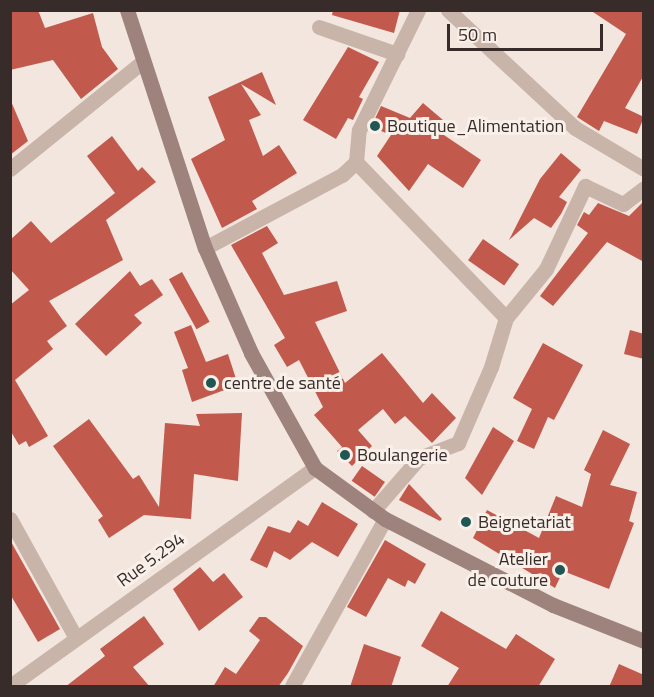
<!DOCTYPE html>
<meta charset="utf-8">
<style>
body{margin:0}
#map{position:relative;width:654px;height:697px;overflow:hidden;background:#f2e6de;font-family:"Titillium Web",sans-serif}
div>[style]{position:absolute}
.building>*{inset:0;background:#c1594c;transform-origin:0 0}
.street>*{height:15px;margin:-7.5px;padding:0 7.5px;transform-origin:7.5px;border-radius:7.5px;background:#c9b4aa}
.secondary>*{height:15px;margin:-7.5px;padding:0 7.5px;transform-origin:7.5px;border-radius:7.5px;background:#9d837b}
.dots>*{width:16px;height:16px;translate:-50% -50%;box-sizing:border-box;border:3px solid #f9f0ea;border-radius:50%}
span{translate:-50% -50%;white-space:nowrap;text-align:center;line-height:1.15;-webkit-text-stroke:6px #f9f0ea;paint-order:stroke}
.poi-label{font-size:18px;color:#372c29}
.left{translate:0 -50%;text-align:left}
.right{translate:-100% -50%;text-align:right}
.street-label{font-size:18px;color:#372c29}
.frame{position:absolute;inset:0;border:12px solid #372c29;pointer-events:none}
.scale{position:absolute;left:447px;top:24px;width:156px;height:27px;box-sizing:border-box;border:3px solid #372c29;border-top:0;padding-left:8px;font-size:18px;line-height:21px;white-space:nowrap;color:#372c29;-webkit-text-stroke:4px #f9f0ea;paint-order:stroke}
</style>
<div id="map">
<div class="building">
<i style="clip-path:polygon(10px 10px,38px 10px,45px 28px,93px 13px,102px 47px,118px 69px,81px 99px,53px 60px,10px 70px)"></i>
<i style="clip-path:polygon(333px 10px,400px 10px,394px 33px,332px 15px)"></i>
<i style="clip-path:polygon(590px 10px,644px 10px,644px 75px,625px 108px,644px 117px,637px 134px,604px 121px,599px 131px,577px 117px,626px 34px)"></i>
<i style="clip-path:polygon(348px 47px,379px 62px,359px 97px,363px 99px,353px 120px,348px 118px,336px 139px,303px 120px)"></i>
<i style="clip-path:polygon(262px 72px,276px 105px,241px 84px,261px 115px,249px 120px,263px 156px,279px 145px,297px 173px,252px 201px,257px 209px,222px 228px,191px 159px,225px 140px,208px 97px)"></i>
<i style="clip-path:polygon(10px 99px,28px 141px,10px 155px)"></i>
<i style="clip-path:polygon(423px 103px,443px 120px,435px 129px,481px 160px,463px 188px,428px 164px,409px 191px,377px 156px,391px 135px,371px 127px,381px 106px,410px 118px)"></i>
<i style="clip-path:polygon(112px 136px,138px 171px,142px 167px,156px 182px,106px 220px,123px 260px,49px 301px,67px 326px,47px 341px,53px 349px,15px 380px,48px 436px,29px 447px,26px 441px,19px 445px,10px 430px,10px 305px,29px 290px,10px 269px,10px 240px,31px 221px,51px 243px,115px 193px,87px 156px)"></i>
<i style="clip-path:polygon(561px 153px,581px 170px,559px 197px,567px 202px,561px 214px,551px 228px,534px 218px,509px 240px,540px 179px)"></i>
<i style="clip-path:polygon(644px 201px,644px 262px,607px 242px,553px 306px,540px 296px,588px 233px,577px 225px,584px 212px,589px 215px,598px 203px,629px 216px)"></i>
<i style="clip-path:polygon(267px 226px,278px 243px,262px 253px,284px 295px,337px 281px,347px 311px,315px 322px,345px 383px,382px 353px,423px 403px,432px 393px,456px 418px,432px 443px,405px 416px,395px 424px,383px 409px,358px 430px,372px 446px,352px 466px,337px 451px,342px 447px,314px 415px,323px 407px,299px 360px,287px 367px,274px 345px,285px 338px,231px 245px)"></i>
<i style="left:483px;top:239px;width:44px;height:26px;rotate:35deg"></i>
<i style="clip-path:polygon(130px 271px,140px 286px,152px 279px,163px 295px,134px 315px,142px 323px,106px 356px,75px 324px)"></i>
<i style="left:182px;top:272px;width:57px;height:15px;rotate:61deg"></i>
<i style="clip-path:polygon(191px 325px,206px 362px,228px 354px,238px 385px,192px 402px,182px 370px,188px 368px,174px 332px)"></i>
<i style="clip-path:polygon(630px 330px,644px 334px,644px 359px,624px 354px)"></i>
<i style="clip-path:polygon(543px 343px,583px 365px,554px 420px,548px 417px,534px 449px,517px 441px,532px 409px,513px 398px)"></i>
<i style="clip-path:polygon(242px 413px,238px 481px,194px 474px,191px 519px,144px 515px,109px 538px,98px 520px,103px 516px,53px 446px,89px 419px,133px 479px,139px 475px,159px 507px,165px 423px,200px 426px,196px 414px)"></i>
<i style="clip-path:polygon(493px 427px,514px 441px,482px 495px,465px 478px)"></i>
<i style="clip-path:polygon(603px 430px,630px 444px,610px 485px,637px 492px,629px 521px,634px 523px,609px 589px,563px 571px,555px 588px,473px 538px,487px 510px,539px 538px,556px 496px,582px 507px,591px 474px,584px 470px)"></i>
<i style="left:362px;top:466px;width:28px;height:18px;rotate:35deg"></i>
<i style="clip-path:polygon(409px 484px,442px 519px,440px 521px,399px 500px)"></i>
<i style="clip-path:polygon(322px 502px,358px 524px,338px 557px,312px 542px,290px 560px,274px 551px,267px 568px,250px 560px,268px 526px,290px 533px,298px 520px,308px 526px)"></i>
<i style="clip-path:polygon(10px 540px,60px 629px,38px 642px,10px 594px)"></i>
<i style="clip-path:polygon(385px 540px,426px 564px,415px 584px,408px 580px,405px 587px,388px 578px,366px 617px,347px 607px)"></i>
<i style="clip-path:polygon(200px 567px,213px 582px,224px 573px,243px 597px,199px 631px,173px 589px)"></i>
<i style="clip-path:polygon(441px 611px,506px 649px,516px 634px,555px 659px,538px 687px,447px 687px,459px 668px,421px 646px)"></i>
<i style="clip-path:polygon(144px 616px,164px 644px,133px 667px,150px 687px,65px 687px,105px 656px,100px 649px)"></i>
<i style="clip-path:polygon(259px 617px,266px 617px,303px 646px,288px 673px,278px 687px,213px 687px,225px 667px,236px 674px,260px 640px,249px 631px)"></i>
<i style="clip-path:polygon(364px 644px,401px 657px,391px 687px,350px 687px)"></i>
<i style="clip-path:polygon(619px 664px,644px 675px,644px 687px,609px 687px)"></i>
</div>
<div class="street">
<i style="left:448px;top:10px;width:173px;rotate:42.9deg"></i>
<i style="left:575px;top:128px;width:80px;rotate:30.7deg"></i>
<i style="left:319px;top:27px;width:83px;rotate:19.1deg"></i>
<i style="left:356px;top:162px;width:216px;rotate:46.1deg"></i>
<i style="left:10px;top:169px;width:170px;rotate:-39deg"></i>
<i style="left:205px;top:248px;width:155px;rotate:-28.1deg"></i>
<i style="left:342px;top:175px;width:19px;rotate:-43deg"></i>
<i style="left:356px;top:162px;width:32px;rotate:-85deg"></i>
<i style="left:359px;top:130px;width:134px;rotate:-63.8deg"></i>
<i style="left:373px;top:511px;width:70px;rotate:-49deg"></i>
<i style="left:419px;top:458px;width:42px;rotate:-21deg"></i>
<i style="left:458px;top:443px;width:83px;rotate:-66.5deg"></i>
<i style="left:491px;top:367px;width:51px;rotate:-73deg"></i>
<i style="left:506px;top:318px;width:63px;rotate:-50.8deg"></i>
<i style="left:546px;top:269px;width:92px;rotate:-64.8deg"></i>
<i style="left:585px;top:186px;width:42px;rotate:25.3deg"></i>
<i style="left:623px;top:204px;width:26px;rotate:-37deg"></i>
<i style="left:10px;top:519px;width:136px;rotate:61deg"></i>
<i style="left:10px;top:686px;width:375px;rotate:-35.6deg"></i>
<i style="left:292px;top:686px;width:191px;rotate:-60.9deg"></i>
</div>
<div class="secondary">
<i style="left:127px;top:10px;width:250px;rotate:71.9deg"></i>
<i style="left:205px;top:248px;width:115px;rotate:66.3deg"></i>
<i style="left:251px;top:353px;width:132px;rotate:60.9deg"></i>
<i style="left:315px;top:468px;width:87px;rotate:36.1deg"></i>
<i style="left:385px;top:519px;width:189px;rotate:27.1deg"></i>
<i style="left:553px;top:605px;width:98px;rotate:21.6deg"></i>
</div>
<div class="dots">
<i style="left:375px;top:126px;background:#205754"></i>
<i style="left:211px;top:383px;background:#205754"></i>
<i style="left:345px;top:455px;background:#205754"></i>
<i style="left:466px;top:522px;background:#205754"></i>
<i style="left:560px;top:570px;background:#205754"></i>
</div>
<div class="poi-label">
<span class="left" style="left:387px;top:126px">Boutique_Alimentation</span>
<span class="left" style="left:224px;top:383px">centre de santé</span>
<span class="left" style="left:357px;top:455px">Boulangerie</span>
<span class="left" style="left:478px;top:522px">Beignetariat</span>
<span class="right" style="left:548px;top:570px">Atelier<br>de couture</span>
</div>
<div class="street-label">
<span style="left:151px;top:560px;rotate:-36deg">Rue 5.294</span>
</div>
<div class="frame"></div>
<div class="scale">50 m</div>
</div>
